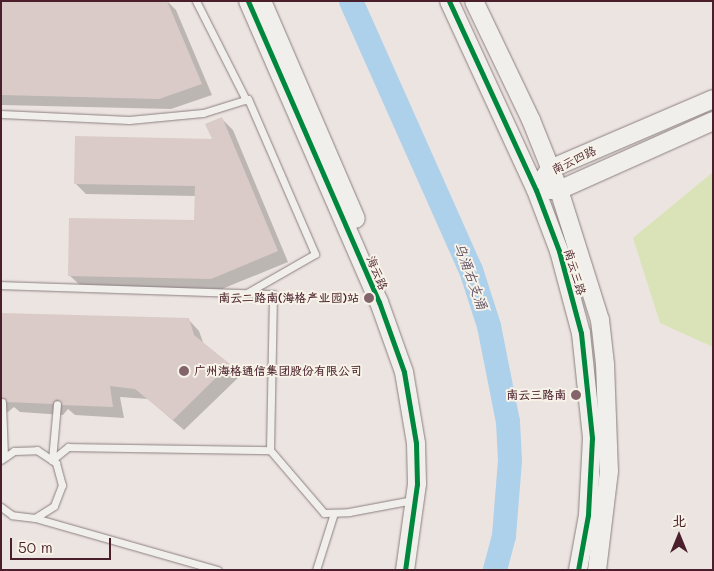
<!DOCTYPE html>
<meta charset="utf-8">
<style>
body{margin:0}
#map{position:relative;width:714px;height:571px;overflow:hidden;background:#ece4e0;font-family:Mali,"LXGW WenKai TC",sans-serif}
div>[style]{position:absolute}
.green>*{inset:0;background:#dae3b8}
.shadow>*{inset:0;background:#0003}
.river>*{height:24px;margin:-12px;padding:0 12px;transform-origin:12px;border-radius:12px;background:#add0eb}
.building>*{inset:0;background:#dacbc8}
.roads{filter:drop-shadow(0 0 1px #8b7f80) drop-shadow(0 0 1px #8b7f80)}
.service>*{height:7px;margin:-3.5px;padding:0 3.5px;transform-origin:3.5px;border-radius:3.5px;background:#f1efeb}
.tertiary>*{height:18px;margin:-9px;padding:0 9px;transform-origin:9px;border-radius:9px;background:#f1efeb}
.cycleway>*{height:5px;margin:-2.5px;padding:0 2.5px;transform-origin:2.5px;border-radius:2.5px;background:#00873e}
.dots>*{width:14px;height:14px;translate:-50% -50%;box-sizing:border-box;border:2px solid #f7f3e8;border-radius:50%}
span{translate:-50% -50%;white-space:nowrap;text-align:center;line-height:1.15;-webkit-text-stroke:4px #f7f3e8;paint-order:stroke}
.street-label{font-size:12px;color:#4a1f2b}
.poi-label{font-size:12px;color:#4a1f2b;font-weight:700}
.right{translate:-100% -50%;text-align:right}
.left{translate:0 -50%;text-align:left}
.water-label{font-size:14px;color:#605166;font-style:italic}
.frame{position:absolute;inset:0;border:2px solid #4a1f2b;pointer-events:none}
.north{position:absolute;left:654px;top:511px;width:50px;height:50px;-webkit-text-stroke:4px #f7f3e8;paint-order:stroke;rotate:0deg;font-size:14px;font-weight:700;line-height:20px;text-align:center;color:#4a1f2b}
.north::after{content:'';display:block;margin:auto;width:18px;height:22px;background:#4a1f2b;clip-path:polygon(50% 0,100% 100%,50% 72%,0 100%)}
.scale{position:absolute;left:10px;top:538px;width:101px;height:22px;box-sizing:border-box;border:2px solid #4a1f2b;border-top:0;padding-left:6px;font-size:15px;line-height:18px;white-space:nowrap;color:#4a1f2b;-webkit-text-stroke:4px #f7f3e8;paint-order:stroke}
</style>
<div id="map">
<div class="green">
<i style="clip-path:polygon(713px 172px,713px 347px,660px 323px,633px 238px)"></i>
</div>
<div class="shadow">
<i style="clip-path:polygon(1px 1px,167px 1px,176px 10px,212px 95px,171px 109px,1px 105px)"></i>
<i style="clip-path:polygon(222px 119px,233px 130px,288px 262px,222px 289px,81px 286px,69px 275px,195px 222px,196px 196px,86px 194px,75px 183px,214px 141px)"></i>
<i style="clip-path:polygon(1px 315px,188px 319px,199px 331px,204px 345px,240px 376px,184px 430px,148px 399px,120px 397px,124px 418px,75px 415px,68px 409px,63px 415px,20px 412px,14px 407px,8px 412px,1px 412px)"></i>
</div>
<div class="river">
<i style="left:351px;top:1px;width:295px;rotate:66deg"></i>
<i style="left:471px;top:270px;width:59px;rotate:72.2deg"></i>
<i style="left:489px;top:326px;width:98px;rotate:78.8deg"></i>
<i style="left:508px;top:422px;width:39px;rotate:87deg"></i>
<i style="left:510px;top:461px;width:75px;rotate:94.6deg"></i>
<i style="left:504px;top:536px;width:35px;rotate:105deg"></i>
</div>
<div class="building">
<i style="clip-path:polygon(1px 1px,167px 1px,202px 84px,159px 99px,1px 95px)"></i>
<i style="clip-path:polygon(222px 117px,278px 251px,211px 279px,68px 276px,69px 218px,194px 220px,195px 186px,74px 184px,75px 136px,212px 139px,205px 124px)"></i>
<i style="clip-path:polygon(1px 313px,189px 318px,194px 335px,230px 364px,173px 420px,135px 389px,110px 386px,113px 407px,62px 405px,57px 399px,52px 404px,7px 402px,1px 397px)"></i>
</div>
<div class="roads">
<div class="service">
<i style="left:196px;top:1px;width:111px;rotate:63.2deg"></i>
<i style="left:1px;top:114px;width:128px;rotate:2.7deg"></i>
<i style="left:129px;top:120px;width:74px;rotate:-5.4deg"></i>
<i style="left:203px;top:113px;width:47px;rotate:-17.3deg"></i>
<i style="left:248px;top:99px;width:169px;rotate:66.6deg"></i>
<i style="left:315px;top:254px;width:78px;rotate:150.2deg"></i>
<i style="left:1px;top:285px;width:272px;rotate:1.9deg"></i>
<i style="left:273px;top:294px;width:156px;rotate:91.1deg"></i>
<i style="left:1px;top:456px;width:3px;rotate:18deg"></i>
<i style="left:4px;top:457px;width:55px;rotate:-92.1deg"></i>
<i style="left:1px;top:460px;width:16px;rotate:-35deg"></i>
<i style="left:14px;top:451px;width:23px;rotate:-2deg"></i>
<i style="left:37px;top:450px;width:23px;rotate:34deg"></i>
<i style="left:56px;top:463px;width:23px;rotate:75deg"></i>
<i style="left:62px;top:485px;width:22px;rotate:111deg"></i>
<i style="left:54px;top:506px;width:22px;rotate:148deg"></i>
<i style="left:35px;top:518px;width:23px;rotate:-173deg"></i>
<i style="left:12px;top:515px;width:14px;rotate:-144deg"></i>
<i style="left:52px;top:460px;width:21px;rotate:-39deg"></i>
<i style="left:68px;top:447px;width:202px;rotate:0.9deg"></i>
<i style="left:270px;top:450px;width:83px;rotate:49.4deg"></i>
<i style="left:324px;top:513px;width:25px;rotate:-2deg"></i>
<i style="left:349px;top:512px;width:65px;rotate:-10.6deg"></i>
<i style="left:52px;top:460px;width:56px;rotate:-84.9deg"></i>
<i style="left:35px;top:518px;width:190px;rotate:15.9deg"></i>
<i style="left:316px;top:570px;width:60px;rotate:-72.5deg"></i>
</div>
<div class="tertiary">
<i style="left:248px;top:1px;width:328px;rotate:66.5deg"></i>
<i style="left:379px;top:302px;width:74px;rotate:70.3deg"></i>
<i style="left:404px;top:372px;width:72px;rotate:80.4deg"></i>
<i style="left:416px;top:443px;width:41px;rotate:88.6deg"></i>
<i style="left:417px;top:484px;width:87px;rotate:97.9deg"></i>
<i style="left:262px;top:1px;width:237px;rotate:66.7deg"></i>
<i style="left:449px;top:1px;width:208px;rotate:65.3deg"></i>
<i style="left:536px;top:190px;width:65px;rotate:69.3deg"></i>
<i style="left:559px;top:251px;width:85px;rotate:75deg"></i>
<i style="left:581px;top:333px;width:106px;rotate:84deg"></i>
<i style="left:592px;top:438px;width:77px;rotate:93deg"></i>
<i style="left:588px;top:515px;width:56px;rotate:100.3deg"></i>
<i style="left:474px;top:1px;width:132px;rotate:64.4deg"></i>
<i style="left:531px;top:120px;width:75px;rotate:68.2deg"></i>
<i style="left:559px;top:190px;width:136px;rotate:72.5deg"></i>
<i style="left:600px;top:320px;width:44px;rotate:83.5deg"></i>
<i style="left:605px;top:364px;width:107px;rotate:87.9deg"></i>
<i style="left:609px;top:471px;width:100px;rotate:96.9deg"></i>
<i style="left:543px;top:179px;width:12px;rotate:-55deg"></i>
<i style="left:550px;top:169px;width:177px;rotate:-23.2deg"></i>
<i style="left:549px;top:190px;width:10px"></i>
<i style="left:559px;top:190px;width:169px;rotate:-24.1deg"></i>
</div>
</div>
<div class="cycleway">
<i style="left:248px;top:1px;width:328px;rotate:66.5deg"></i>
<i style="left:379px;top:302px;width:74px;rotate:70.3deg"></i>
<i style="left:404px;top:372px;width:72px;rotate:80.4deg"></i>
<i style="left:416px;top:443px;width:41px;rotate:88.6deg"></i>
<i style="left:417px;top:484px;width:87px;rotate:97.9deg"></i>
<i style="left:449px;top:1px;width:208px;rotate:65.3deg"></i>
<i style="left:536px;top:190px;width:65px;rotate:69.3deg"></i>
<i style="left:559px;top:251px;width:85px;rotate:75deg"></i>
<i style="left:581px;top:333px;width:106px;rotate:84deg"></i>
<i style="left:592px;top:438px;width:77px;rotate:93deg"></i>
<i style="left:588px;top:515px;width:56px;rotate:100.3deg"></i>
</div>
<div class="dots">
<i style="left:369px;top:298px;background:#83646a"></i>
<i style="left:184px;top:371px;background:#83646a"></i>
<i style="left:576px;top:395px;background:#83646a"></i>
</div>
<div class="street-label">
<span style="left:574px;top:160px;rotate:-26deg">南云四路</span>
<span style="left:575px;top:272px;rotate:73deg">南云三路</span>
<span style="left:377px;top:273px;rotate:67deg">海云路</span>
</div>
<div class="poi-label">
<span class="right" style="left:359px;top:298px">南云二路南(海格产业园)站</span>
<span class="left" style="left:194px;top:371px">广州海格通信集团股份有限公司</span>
<span class="right" style="left:566px;top:395px">南云三路南</span>
</div>
<div class="water-label">
<span style="left:471px;top:276px;rotate:70deg">乌涌右支涌</span>
</div>
<div class="frame"></div>
<div class="north">北</div>
<div class="scale">50 m</div>
</div>
